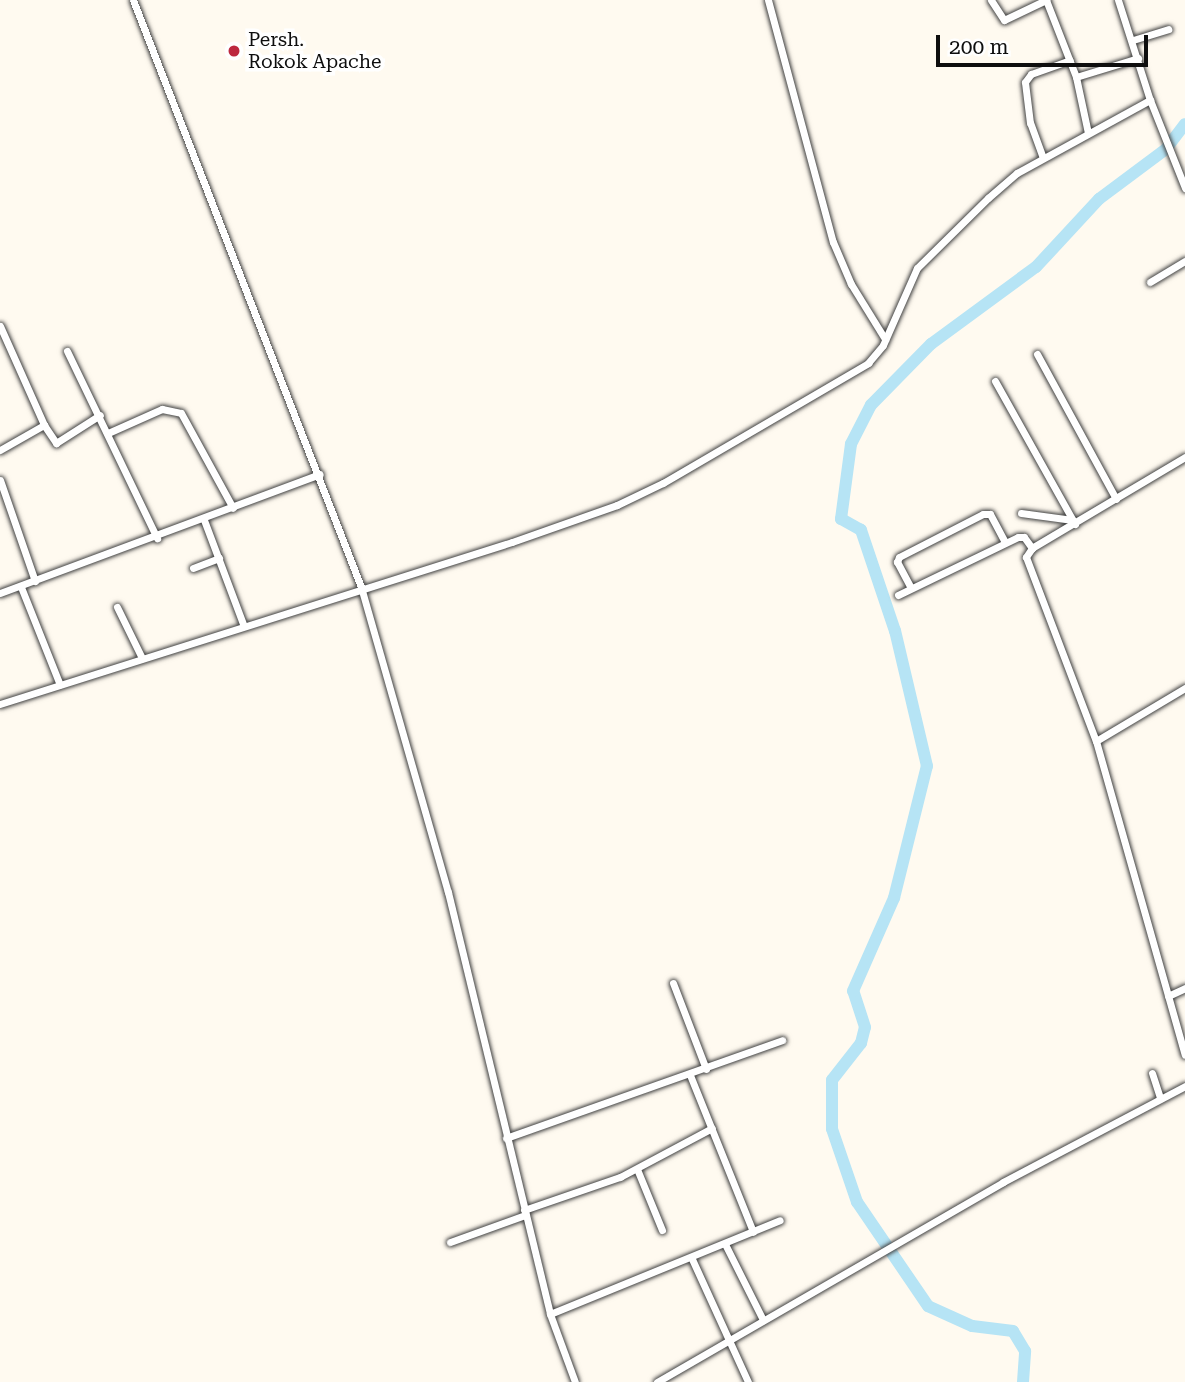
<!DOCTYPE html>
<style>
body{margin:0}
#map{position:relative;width:1185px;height:1382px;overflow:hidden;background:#fffaf0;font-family:"Roboto Serif",serif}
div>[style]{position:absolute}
.river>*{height:12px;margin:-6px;padding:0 6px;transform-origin:6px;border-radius:6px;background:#b6e4f5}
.roads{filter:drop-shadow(0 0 2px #414141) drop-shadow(0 0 2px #414141)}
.minor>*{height:7px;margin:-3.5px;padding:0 3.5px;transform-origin:3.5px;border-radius:3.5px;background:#fff}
.dots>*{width:19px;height:19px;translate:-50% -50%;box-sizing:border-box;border:4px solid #fff;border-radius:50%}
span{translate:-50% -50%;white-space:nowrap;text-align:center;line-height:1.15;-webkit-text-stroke:7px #fff;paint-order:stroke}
.poi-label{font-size:19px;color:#0e0e0e}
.left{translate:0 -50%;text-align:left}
.scale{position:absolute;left:936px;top:35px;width:212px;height:32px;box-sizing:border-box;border:4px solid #0e0e0e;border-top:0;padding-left:9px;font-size:21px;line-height:24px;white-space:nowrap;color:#0e0e0e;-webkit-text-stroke:5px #fff;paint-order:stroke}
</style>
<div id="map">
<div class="river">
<i style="left:1023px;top:1382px;width:31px;rotate:-86deg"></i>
<i style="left:1025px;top:1351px;width:23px;rotate:-121deg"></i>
<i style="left:1013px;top:1331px;width:41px;rotate:-173deg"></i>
<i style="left:972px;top:1326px;width:48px;rotate:-155.6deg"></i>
<i style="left:928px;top:1306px;width:126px;rotate:-124.3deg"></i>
<i style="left:857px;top:1202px;width:77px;rotate:-108.9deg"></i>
<i style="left:832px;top:1129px;width:49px;rotate:-90deg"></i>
<i style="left:832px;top:1080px;width:47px;rotate:-51.9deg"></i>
<i style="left:861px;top:1043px;width:16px;rotate:-76deg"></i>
<i style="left:865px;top:1027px;width:38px;rotate:-108deg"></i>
<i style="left:853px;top:991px;width:102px;rotate:-66.2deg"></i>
<i style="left:894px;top:898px;width:136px;rotate:-76deg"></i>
<i style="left:927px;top:766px;width:139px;rotate:-103.3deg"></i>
<i style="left:895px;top:631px;width:107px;rotate:-108.6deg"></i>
<i style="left:861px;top:530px;width:23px;rotate:-151deg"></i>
<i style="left:841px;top:519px;width:76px;rotate:-82.4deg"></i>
<i style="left:851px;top:444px;width:44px;rotate:-62.9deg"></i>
<i style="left:871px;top:405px;width:86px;rotate:-45.5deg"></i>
<i style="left:931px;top:344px;width:130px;rotate:-36.3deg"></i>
<i style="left:1036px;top:267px;width:93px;rotate:-47.2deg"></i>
<i style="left:1099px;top:199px;width:84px;rotate:-36.7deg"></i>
<i style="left:1166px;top:149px;width:31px;rotate:-53deg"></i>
</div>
<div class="roads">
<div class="minor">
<i style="left:133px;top:0;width:630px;rotate:68.77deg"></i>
<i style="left:361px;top:587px;width:317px;rotate:74.1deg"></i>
<i style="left:448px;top:892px;width:434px;rotate:76.4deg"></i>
<i style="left:550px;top:1314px;width:72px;rotate:69.8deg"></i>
<i style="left:768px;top:0;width:251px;rotate:75deg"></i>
<i style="left:833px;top:242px;width:46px;rotate:66.8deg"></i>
<i style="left:851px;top:284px;width:65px;rotate:58.3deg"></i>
<i style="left:991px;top:0;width:24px;rotate:57deg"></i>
<i style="left:1004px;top:20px;width:47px;rotate:-25.5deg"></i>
<i style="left:1046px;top:0;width:83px;rotate:68.7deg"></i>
<i style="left:1076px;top:77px;width:57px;rotate:77.9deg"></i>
<i style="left:1118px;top:0;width:105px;rotate:72.3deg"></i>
<i style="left:1150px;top:100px;width:95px;rotate:68.3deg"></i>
<i style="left:1133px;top:40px;width:37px;rotate:-17deg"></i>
<i style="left:1076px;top:77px;width:65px;rotate:-17deg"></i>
<i style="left:1043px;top:158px;width:37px;rotate:-110deg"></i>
<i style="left:1030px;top:123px;width:41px;rotate:-97deg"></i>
<i style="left:1025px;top:82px;width:10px;rotate:-53deg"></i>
<i style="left:1031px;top:74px;width:41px;rotate:-19.7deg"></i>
<i style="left:1150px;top:282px;width:41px;rotate:-31deg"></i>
<i style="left:0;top:326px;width:108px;rotate:66deg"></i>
<i style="left:67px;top:351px;width:208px;rotate:64.3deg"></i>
<i style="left:1037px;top:354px;width:165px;rotate:61.4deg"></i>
<i style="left:995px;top:381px;width:164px;rotate:60.8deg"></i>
<i style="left:108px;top:433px;width:59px;rotate:-24deg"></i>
<i style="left:162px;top:409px;width:19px;rotate:12deg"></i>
<i style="left:181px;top:413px;width:108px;rotate:61.3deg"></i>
<i style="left:0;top:450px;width:51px;rotate:-29.6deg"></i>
<i style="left:44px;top:425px;width:22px;rotate:56deg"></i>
<i style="left:56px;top:443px;width:52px;rotate:-32.5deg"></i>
<i style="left:1185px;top:457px;width:178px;rotate:149.3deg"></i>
<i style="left:1032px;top:548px;width:11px;rotate:124deg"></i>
<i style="left:1026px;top:557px;width:197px;rotate:69.2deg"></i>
<i style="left:1096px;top:741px;width:326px;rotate:74.2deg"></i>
<i style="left:0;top:480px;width:107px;rotate:70.9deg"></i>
<i style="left:1021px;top:513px;width:52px;rotate:7.7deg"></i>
<i style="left:204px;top:520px;width:111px;rotate:69.4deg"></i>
<i style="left:193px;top:568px;width:28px;rotate:-21deg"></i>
<i style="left:21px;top:587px;width:105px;rotate:68.3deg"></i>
<i style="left:911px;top:588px;width:30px;rotate:-118deg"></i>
<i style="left:897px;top:562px;width:5px;rotate:-68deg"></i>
<i style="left:899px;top:557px;width:94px;rotate:-27.1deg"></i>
<i style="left:983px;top:514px;width:7px"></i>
<i style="left:990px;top:514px;width:32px;rotate:62deg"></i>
<i style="left:0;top:593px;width:341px;rotate:-20.4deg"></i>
<i style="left:898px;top:595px;width:133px;rotate:-25.8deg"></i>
<i style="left:1018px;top:537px;width:6px"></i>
<i style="left:1024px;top:537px;width:14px;rotate:54deg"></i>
<i style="left:117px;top:607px;width:57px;rotate:63.9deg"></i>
<i style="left:0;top:704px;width:537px;rotate:-17.56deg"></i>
<i style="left:512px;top:542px;width:111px;rotate:-19.4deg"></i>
<i style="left:617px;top:505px;width:51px;rotate:-25.6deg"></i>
<i style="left:663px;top:483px;width:238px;rotate:-30.3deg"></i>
<i style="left:868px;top:363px;width:23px;rotate:-50deg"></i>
<i style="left:883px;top:345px;width:84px;rotate:-66.2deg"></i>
<i style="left:917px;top:268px;width:100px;rotate:-44.6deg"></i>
<i style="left:988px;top:198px;width:38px;rotate:-41deg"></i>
<i style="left:1017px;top:173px;width:152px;rotate:-28.8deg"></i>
<i style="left:1096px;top:741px;width:104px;rotate:-30.8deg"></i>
<i style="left:673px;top:983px;width:92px;rotate:69deg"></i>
<i style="left:1168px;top:996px;width:19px;rotate:-25deg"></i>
<i style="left:1152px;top:1073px;width:26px;rotate:72deg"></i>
<i style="left:690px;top:1075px;width:169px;rotate:68.1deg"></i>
<i style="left:506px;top:1138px;width:293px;rotate:-19.5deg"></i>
<i style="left:637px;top:1169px;width:66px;rotate:67.7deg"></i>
<i style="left:524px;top:1210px;width:102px;rotate:-19deg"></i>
<i style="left:620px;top:1177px;width:104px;rotate:-28deg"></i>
<i style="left:450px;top:1242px;width:80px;rotate:-19.8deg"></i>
<i style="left:725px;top:1244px;width:85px;rotate:63.4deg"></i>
<i style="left:692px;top:1259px;width:135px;rotate:65.5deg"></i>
<i style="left:550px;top:1314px;width:248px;rotate:-22.2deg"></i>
<i style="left:657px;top:1382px;width:400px;rotate:-30deg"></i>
<i style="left:1003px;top:1182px;width:206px;rotate:-27.8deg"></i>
</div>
</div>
<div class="dots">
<i style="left:234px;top:51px;background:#bd283f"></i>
</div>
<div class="poi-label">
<span class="left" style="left:248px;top:51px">Persh.<br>Rokok Apache</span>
</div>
<div class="scale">200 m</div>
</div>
